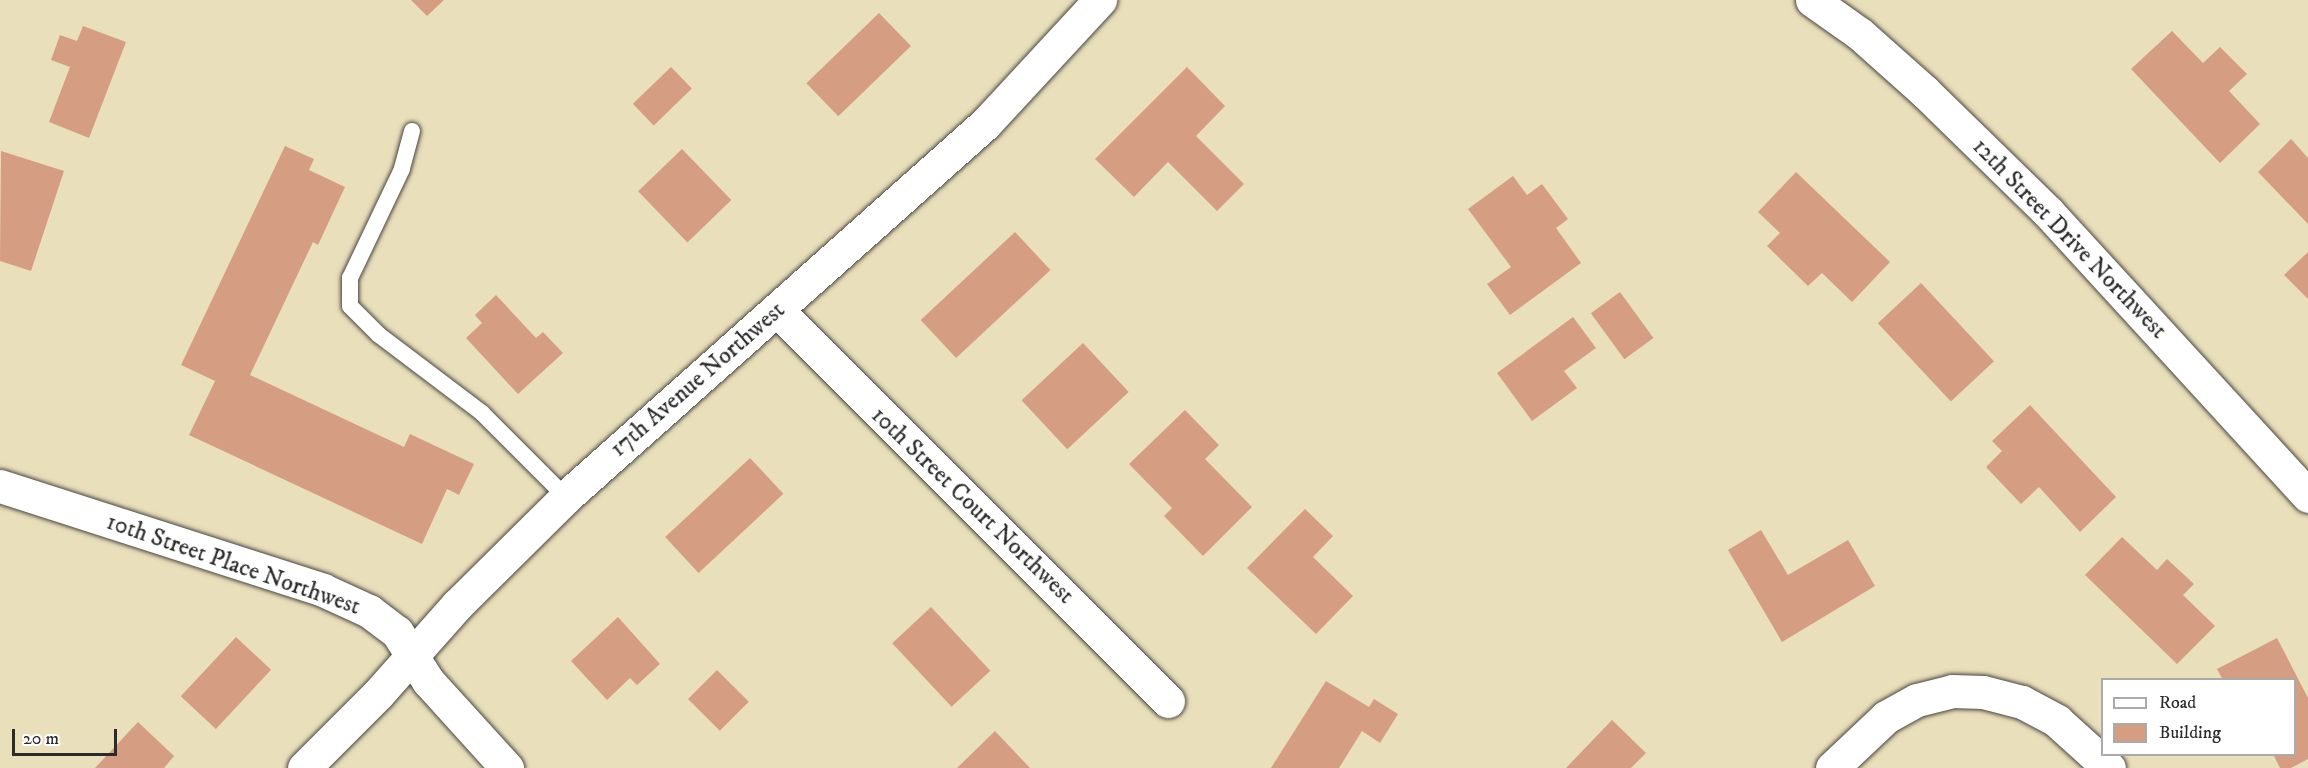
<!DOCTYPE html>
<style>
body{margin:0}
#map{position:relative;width:2308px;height:768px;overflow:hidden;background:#eadfbb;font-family:"IM FELL DW Pica",serif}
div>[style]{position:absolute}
.building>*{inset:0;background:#d59e82;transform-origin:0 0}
.roads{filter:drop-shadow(0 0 2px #484641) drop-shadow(0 0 2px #484641)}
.service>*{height:16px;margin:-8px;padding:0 8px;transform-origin:8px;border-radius:8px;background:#fff}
.minor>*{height:33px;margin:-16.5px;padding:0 16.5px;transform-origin:16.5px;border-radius:16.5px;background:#fff}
.tertiary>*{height:33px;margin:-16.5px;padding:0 16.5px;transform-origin:16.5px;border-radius:16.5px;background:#fff}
span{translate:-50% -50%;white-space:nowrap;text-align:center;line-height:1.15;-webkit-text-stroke:4.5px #fff;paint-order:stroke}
.street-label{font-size:24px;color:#2b2b2b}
.legend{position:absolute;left:2101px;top:678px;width:195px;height:78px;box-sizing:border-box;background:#fff;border:2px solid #aaa;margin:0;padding:8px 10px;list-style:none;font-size:18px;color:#2b2b2b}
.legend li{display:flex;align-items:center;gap:12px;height:30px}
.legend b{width:30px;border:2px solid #aaa}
.scale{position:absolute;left:12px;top:729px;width:105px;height:27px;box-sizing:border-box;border:3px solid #2b2b2b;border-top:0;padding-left:8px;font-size:18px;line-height:21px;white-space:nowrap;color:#2b2b2b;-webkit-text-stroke:4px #fff;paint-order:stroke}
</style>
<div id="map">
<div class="building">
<i style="clip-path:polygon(411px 0,444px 0,427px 16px)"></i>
<i style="left:879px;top:13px;width:46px;height:101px;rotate:46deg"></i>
<i style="clip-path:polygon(83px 26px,126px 42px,89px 138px,49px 122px,70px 67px,51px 60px,60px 35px,77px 41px)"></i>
<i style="clip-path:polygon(2172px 31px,2203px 63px,2220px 47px,2247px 74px,2229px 91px,2260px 124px,2220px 163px,2131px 69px)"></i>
<i style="left:671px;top:67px;width:30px;height:53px;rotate:46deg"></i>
<i style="clip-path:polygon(1187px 67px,1225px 106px,1196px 136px,1244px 184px,1217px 211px,1168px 162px,1134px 197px,1095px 159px)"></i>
<i style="clip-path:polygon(2291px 139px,2308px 158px,2308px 224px,2258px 172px)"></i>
<i style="clip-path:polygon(285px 146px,314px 159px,309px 170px,345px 187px,318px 245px,313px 242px,250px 375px,404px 447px,410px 434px,474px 464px,459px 495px,447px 489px,422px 544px,189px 435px,215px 381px,181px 365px)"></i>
<i style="left:682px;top:149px;width:71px;height:61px;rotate:46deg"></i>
<i style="clip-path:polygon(1px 151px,64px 171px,31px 271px,0 261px)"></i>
<i style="clip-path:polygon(1796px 172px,1890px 262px,1852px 302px,1822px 273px,1808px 286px,1767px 246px,1780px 233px,1758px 212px)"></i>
<i style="clip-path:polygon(1513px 176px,1527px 195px,1542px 184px,1568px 219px,1556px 228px,1581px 263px,1510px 315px,1487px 284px,1511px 267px,1468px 209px)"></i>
<i style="left:1015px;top:232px;width:52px;height:129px;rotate:47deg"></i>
<i style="clip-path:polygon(2308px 252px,2308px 299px,2284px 275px)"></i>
<i style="left:1921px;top:283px;width:107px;height:59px;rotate:47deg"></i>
<i style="left:1620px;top:292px;width:57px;height:36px;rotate:54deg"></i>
<i style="clip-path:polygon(496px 295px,536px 338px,543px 332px,563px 353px,518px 394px,466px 338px,482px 323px,475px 315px)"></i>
<i style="clip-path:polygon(1573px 317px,1596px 348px,1564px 371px,1577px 388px,1532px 421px,1497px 373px)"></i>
<i style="left:1083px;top:343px;width:67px;height:84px;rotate:47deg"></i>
<i style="clip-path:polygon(2030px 405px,2116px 497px,2080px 532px,2039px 487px,2021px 504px,1986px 467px,2002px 451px,1992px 441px)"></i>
<i style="clip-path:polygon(1185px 410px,1219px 445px,1205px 459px,1252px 507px,1203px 556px,1164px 516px,1172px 508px,1129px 464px)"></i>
<i style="left:750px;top:458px;width:49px;height:116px;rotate:47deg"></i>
<i style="clip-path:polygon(1305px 509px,1333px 536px,1313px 557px,1353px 596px,1316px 634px,1247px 568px)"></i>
<i style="clip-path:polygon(1761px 530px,1788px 575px,1848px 540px,1875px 586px,1782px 642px,1728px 550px)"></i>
<i style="clip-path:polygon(2122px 537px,2157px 570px,2167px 559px,2194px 584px,2183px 595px,2215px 626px,2177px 664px,2085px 575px)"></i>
<i style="left:931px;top:607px;width:87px;height:53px;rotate:47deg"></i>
<i style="clip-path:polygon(618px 617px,660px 664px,637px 685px,630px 678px,607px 700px,571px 661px)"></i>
<i style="left:236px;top:637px;width:48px;height:81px;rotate:43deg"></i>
<i style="clip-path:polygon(2277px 638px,2308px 698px,2308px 759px,2291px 768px,2280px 768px,2273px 754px,2294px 754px,2294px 680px,2223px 680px,2217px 669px)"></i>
<i style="left:717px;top:670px;width:45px;height:41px;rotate:45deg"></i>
<i style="clip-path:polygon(1326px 681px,1369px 707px,1374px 699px,1398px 714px,1380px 743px,1362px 731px,1339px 768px,1271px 768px)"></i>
<i style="clip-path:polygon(1612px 720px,1646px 753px,1631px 768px,1566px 768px)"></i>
<i style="clip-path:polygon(138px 722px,174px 756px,164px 768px,95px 768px)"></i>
<i style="clip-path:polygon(995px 731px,1030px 768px,957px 768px)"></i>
</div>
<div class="roads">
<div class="service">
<i style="left:412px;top:131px;width:39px;rotate:105deg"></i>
<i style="left:402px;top:169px;width:121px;rotate:115.5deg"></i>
<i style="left:350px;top:278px;width:28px;rotate:90deg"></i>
<i style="left:350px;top:306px;width:41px;rotate:45deg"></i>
<i style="left:379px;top:335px;width:129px;rotate:37.1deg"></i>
<i style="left:482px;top:413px;width:119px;rotate:45deg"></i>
</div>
<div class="minor">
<i style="left:777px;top:310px;width:553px;rotate:45deg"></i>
<i style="left:0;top:486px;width:339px;rotate:17.8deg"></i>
<i style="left:323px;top:590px;width:51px;rotate:24.5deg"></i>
<i style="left:369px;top:611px;width:35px;rotate:37deg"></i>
<i style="left:397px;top:632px;width:58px;rotate:57.7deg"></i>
<i style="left:428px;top:681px;width:118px;rotate:47.8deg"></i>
<i style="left:304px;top:768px;width:105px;rotate:-45deg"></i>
<i style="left:378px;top:694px;width:120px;rotate:-48.4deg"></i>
<i style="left:458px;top:604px;width:152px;rotate:-44.7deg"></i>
<i style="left:566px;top:497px;width:562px;rotate:-41.68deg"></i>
<i style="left:986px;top:123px;width:168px;rotate:-47.2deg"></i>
<i style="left:1832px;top:768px;width:74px;rotate:-43.4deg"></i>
<i style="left:1886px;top:717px;width:35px;rotate:-29deg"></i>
<i style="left:1917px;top:700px;width:36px;rotate:-14deg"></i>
<i style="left:1952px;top:691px;width:31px;rotate:2deg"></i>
<i style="left:1983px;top:692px;width:40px;rotate:14.4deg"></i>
<i style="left:2022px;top:702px;width:40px;rotate:28deg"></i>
<i style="left:2057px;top:721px;width:70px;rotate:42.1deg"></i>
</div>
<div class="tertiary">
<i style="left:1812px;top:0;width:59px;rotate:35.3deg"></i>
<i style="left:1860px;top:34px;width:87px;rotate:41.7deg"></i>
<i style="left:1925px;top:92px;width:172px;rotate:44.3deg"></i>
<i style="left:2048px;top:212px;width:385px;rotate:47.5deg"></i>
</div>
</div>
<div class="street-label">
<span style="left:2069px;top:239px;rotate:46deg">12th Street Drive Northwest</span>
<span style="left:698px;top:380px;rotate:-41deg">17th Avenue Northwest</span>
<span style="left:972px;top:506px;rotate:44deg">10th Street Court Northwest</span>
<span style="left:233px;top:565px;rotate:19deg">10th Street Place Northwest</span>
</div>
<ul class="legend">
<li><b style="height:8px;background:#fff"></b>Road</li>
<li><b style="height:16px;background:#d59e82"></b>Building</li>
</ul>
<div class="scale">20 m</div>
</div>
